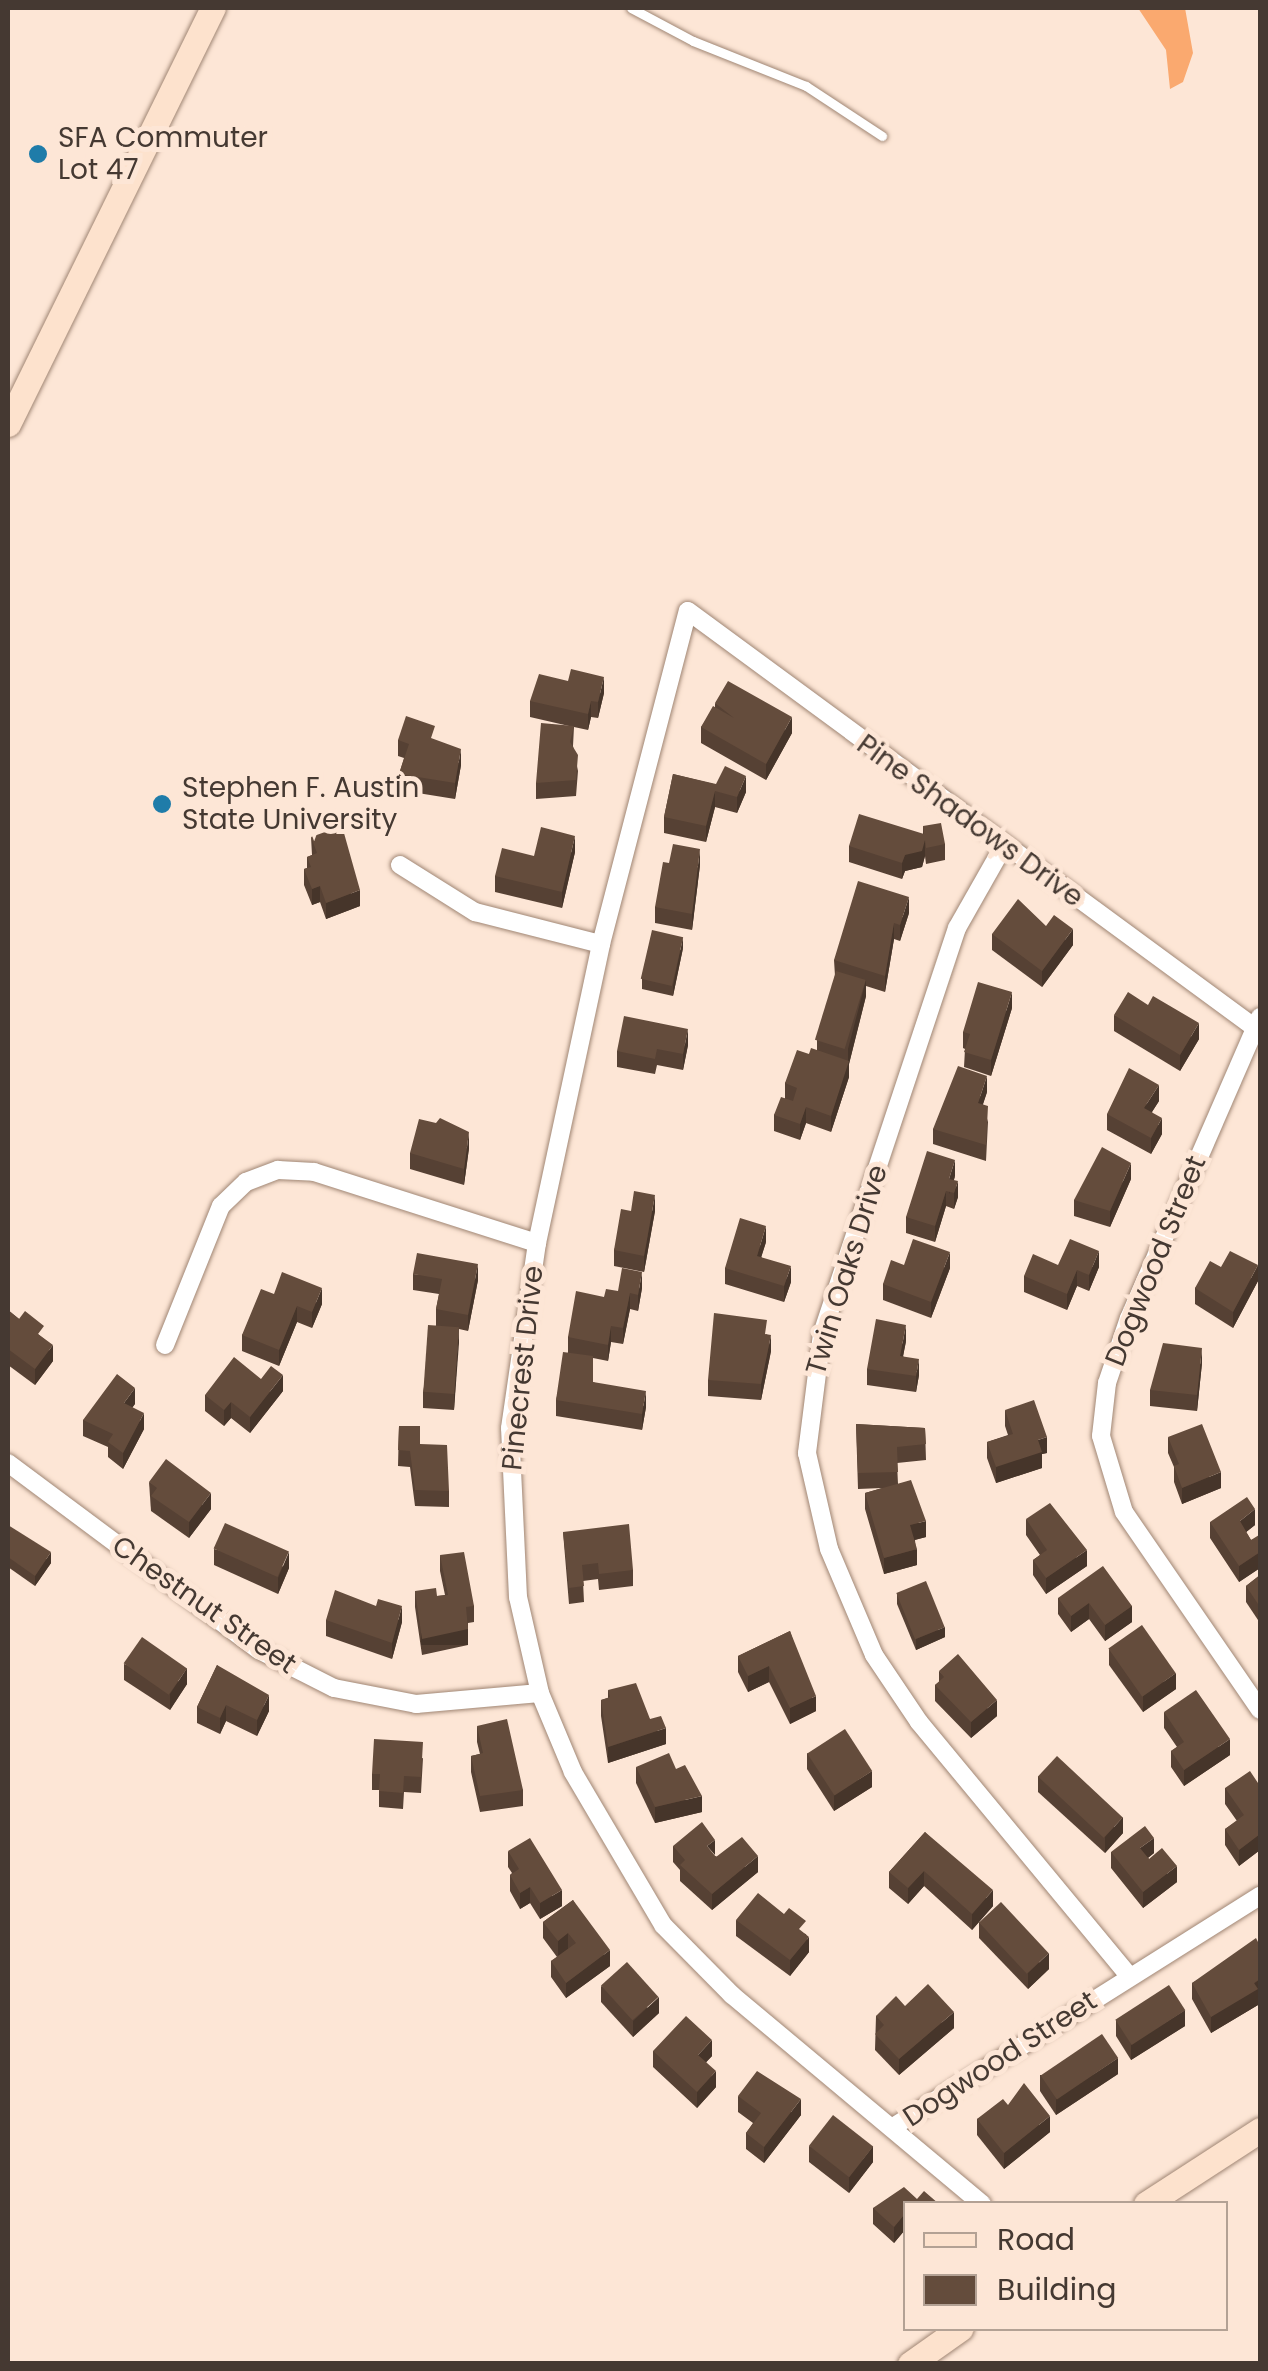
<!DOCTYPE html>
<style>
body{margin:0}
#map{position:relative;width:1268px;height:2371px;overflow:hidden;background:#fde6d6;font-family:Poppins,sans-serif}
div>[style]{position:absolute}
.water>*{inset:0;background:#faa96f}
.roads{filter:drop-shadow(0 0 2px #a08674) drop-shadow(0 0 2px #a08674)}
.service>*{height:9px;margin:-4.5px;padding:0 4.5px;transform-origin:4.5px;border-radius:4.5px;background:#fff}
.minor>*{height:18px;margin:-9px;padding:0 9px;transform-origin:9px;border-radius:9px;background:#fff}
.secondary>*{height:25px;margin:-12.5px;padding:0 12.5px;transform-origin:12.5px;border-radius:12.5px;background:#fde2cd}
.wall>*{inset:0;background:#564134}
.shaded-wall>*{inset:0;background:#46352a;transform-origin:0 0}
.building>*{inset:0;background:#644c3c;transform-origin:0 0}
.dots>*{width:28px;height:28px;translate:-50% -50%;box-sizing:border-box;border:5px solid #fde6d6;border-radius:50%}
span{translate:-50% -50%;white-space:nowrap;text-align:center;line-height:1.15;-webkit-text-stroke:10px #fde6d6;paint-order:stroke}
.poi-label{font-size:28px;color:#453932}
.left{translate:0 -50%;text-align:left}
.street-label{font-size:28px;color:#453932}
.frame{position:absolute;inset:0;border:10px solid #453932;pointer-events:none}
.legend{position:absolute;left:903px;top:2201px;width:325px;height:130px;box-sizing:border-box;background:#fde6d6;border:2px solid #b3a194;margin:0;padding:12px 18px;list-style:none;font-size:30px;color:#453932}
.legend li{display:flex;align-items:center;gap:20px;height:50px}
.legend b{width:50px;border:2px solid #b3a194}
</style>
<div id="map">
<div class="water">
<i style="clip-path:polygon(1138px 8px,1185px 8px,1193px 53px,1183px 82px,1170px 89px,1166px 50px)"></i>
</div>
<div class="roads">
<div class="service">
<i style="left:631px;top:8px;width:70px;rotate:28deg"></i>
<i style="left:693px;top:41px;width:122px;rotate:21.7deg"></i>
<i style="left:806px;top:86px;width:91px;rotate:33.3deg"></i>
</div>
<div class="minor">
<i style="left:1003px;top:847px;width:93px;rotate:119.6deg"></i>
<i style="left:957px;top:928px;width:428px;rotate:108.4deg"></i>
<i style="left:822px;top:1334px;width:120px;rotate:97.2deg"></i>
<i style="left:807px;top:1453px;width:98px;rotate:77.1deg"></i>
<i style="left:829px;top:1549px;width:115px;rotate:67deg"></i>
<i style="left:874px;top:1655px;width:81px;rotate:56.1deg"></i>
<i style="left:919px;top:1722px;width:330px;rotate:50.4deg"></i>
<i style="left:400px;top:865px;width:89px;rotate:32.1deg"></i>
<i style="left:475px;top:912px;width:130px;rotate:14.3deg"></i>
<i style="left:1260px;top:1017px;width:328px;rotate:113.5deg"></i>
<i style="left:1129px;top:1318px;width:69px;rotate:108.7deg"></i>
<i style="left:1107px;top:1383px;width:53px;rotate:96.5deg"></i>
<i style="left:1101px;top:1436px;width:79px;rotate:73.2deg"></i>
<i style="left:1124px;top:1512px;width:240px;rotate:55.5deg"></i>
<i style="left:165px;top:1345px;width:150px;rotate:-68.1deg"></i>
<i style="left:221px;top:1206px;width:35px;rotate:-44deg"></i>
<i style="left:246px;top:1182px;width:34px;rotate:-21deg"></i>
<i style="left:278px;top:1170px;width:36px;rotate:3deg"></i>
<i style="left:314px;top:1172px;width:234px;rotate:17.7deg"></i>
<i style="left:8px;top:1463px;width:313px;rotate:36.7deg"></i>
<i style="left:259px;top:1650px;width:84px;rotate:26.9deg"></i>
<i style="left:334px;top:1688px;width:84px;rotate:11deg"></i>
<i style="left:416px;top:1704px;width:124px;rotate:-5.1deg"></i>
<i style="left:893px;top:2127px;width:434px;rotate:-32.2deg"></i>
<i style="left:982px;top:2204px;width:326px;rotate:-140.1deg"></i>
<i style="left:732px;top:1995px;width:98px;rotate:-134.6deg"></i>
<i style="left:663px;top:1925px;width:178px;rotate:-120.5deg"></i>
<i style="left:573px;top:1772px;width:86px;rotate:-112.7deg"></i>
<i style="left:540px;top:1693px;width:98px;rotate:-102.9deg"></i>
<i style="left:518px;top:1597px;width:169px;rotate:-92.7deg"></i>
<i style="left:510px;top:1428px;width:187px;rotate:-81.7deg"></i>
<i style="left:537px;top:1243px;width:306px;rotate:-77.9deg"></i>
<i style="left:601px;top:944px;width:344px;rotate:-75.4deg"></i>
<i style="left:688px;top:611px;width:704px;rotate:36.33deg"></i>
</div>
<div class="secondary">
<i style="left:8px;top:424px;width:464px;rotate:-63.8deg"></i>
<i style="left:1146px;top:2204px;width:136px;rotate:-33deg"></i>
<i style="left:910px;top:2364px;width:62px;rotate:-35.2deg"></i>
</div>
</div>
<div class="wall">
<i style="clip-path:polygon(604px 693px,598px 718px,591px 717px,588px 730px,574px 727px,573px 746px,578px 771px,576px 796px,536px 799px,536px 783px,569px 726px,530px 717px,530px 701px)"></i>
<i style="clip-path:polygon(715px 703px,792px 733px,766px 780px,701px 743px,701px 727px,715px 708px)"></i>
<i style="clip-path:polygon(398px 740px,435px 740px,461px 765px,455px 799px,399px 790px,399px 774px,404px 758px,398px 756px)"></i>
<i style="clip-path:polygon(673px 774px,746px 792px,737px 813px,715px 807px,706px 842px,664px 833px,664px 817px)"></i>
<i style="clip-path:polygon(923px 826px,945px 844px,945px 860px,926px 864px,925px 856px,922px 867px,905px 871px,902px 879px,849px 862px,849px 846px,923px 834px)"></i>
<i style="clip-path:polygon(311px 837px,360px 906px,326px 919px,320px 902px,312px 905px,304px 885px,304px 869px,307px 868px,307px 857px,312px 855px)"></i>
<i style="clip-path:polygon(575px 852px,562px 908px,495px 892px,495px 876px,534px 856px)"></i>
<i style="clip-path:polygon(700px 865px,692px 930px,655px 923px,655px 907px)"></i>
<i style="clip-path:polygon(909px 913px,900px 941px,894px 939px,885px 992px,866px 986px,866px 996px,849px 1064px,849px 1077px,831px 1132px,806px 1123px,800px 1140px,774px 1131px,774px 1115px,785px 1098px,785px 1083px,809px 1054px,817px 1050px,817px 1040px,835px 976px,834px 960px)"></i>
<i style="clip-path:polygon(1046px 926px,1073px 945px,1042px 987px,992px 950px,992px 934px)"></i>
<i style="clip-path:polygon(683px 948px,673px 996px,642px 989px,642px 979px)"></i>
<i style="clip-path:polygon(1012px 1008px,991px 1076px,964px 1067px,965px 1049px,963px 1048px,963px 1032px)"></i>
<i style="clip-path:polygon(1114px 1015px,1199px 1039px,1180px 1071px,1114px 1031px)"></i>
<i style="clip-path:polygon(688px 1045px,683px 1070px,657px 1065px,655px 1074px,617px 1067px,617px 1051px)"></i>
<i style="clip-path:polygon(987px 1092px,983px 1104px,988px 1122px,986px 1161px,933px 1144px,933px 1129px)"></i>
<i style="clip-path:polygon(1159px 1101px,1152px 1112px,1162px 1134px,1151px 1154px,1107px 1130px,1107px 1114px)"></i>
<i style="clip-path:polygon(469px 1148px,464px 1185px,410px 1169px,410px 1153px)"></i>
<i style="clip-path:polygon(955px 1176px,954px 1180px,958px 1197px,954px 1209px,946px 1206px,935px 1242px,906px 1233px,906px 1217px)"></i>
<i style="clip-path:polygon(1131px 1179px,1110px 1227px,1074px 1216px,1074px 1200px)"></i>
<i style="clip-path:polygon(631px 1211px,655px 1211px,644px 1272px,614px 1266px,614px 1250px)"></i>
<i style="clip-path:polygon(766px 1242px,761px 1257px,791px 1282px,784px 1302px,725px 1284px,725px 1268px)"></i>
<i style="clip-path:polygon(904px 1265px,950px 1268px,931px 1318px,883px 1300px,883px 1284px)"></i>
<i style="clip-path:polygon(1058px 1265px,1099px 1267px,1089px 1291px,1077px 1286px,1067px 1310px,1024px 1292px,1024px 1276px)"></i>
<i style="clip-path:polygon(1221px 1267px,1258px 1281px,1233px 1328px,1195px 1304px,1195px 1288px)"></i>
<i style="clip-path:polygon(413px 1274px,478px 1280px,468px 1331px,459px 1329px,454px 1410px,423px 1408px,423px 1392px,436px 1325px,436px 1309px,439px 1294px,413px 1290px)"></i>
<i style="clip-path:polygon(642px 1288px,638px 1311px,630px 1309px,623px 1344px,611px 1342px,608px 1361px,593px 1358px,593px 1382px,646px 1407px,642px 1430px,556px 1416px,556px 1400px,568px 1352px,568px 1337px,604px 1297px,618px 1291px)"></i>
<i style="clip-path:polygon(274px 1294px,322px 1304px,312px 1328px,297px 1322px,279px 1366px,242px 1351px,242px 1335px)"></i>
<i style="clip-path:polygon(8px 1310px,44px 1339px,53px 1361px,35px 1385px,8px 1365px)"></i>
<i style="clip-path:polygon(767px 1334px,771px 1351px,761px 1400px,708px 1396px,708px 1380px)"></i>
<i style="clip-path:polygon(906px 1341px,903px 1356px,919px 1375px,916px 1392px,867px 1385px,867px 1369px)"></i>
<i style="clip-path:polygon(1202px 1363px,1197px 1411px,1150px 1406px,1150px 1390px)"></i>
<i style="clip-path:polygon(283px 1391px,250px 1433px,231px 1418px,224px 1426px,205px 1411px,205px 1395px)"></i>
<i style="clip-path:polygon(135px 1404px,132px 1407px,144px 1429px,123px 1469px,108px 1457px,108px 1447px,83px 1436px,83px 1420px)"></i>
<i style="clip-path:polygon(1005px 1410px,1047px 1453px,1042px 1454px,1042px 1468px,996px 1483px,987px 1458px,987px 1442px,1008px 1435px,1005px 1426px)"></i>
<i style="clip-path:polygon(856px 1424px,925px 1428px,926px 1460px,897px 1463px,898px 1484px,926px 1537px,915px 1540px,917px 1565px,884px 1574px,865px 1509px,865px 1493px,882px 1488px,858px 1489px)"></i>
<i style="clip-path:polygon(399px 1426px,420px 1444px,449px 1491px,449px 1507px,415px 1506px,410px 1467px,398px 1466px)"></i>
<i style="clip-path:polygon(1168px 1437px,1221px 1488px,1182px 1504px,1174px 1482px,1174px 1467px,1168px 1453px)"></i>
<i style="clip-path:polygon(149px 1482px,211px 1509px,189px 1538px,151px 1511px)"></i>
<i style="clip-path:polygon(1026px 1519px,1087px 1566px,1046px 1594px,1033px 1575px,1033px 1560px,1040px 1555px,1026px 1535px)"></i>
<i style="clip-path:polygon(1210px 1522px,1255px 1525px,1246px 1532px,1251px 1540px,1260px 1537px,1260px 1568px,1239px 1582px,1210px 1538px)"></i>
<i style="clip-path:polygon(8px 1526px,51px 1563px,35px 1586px,8px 1567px)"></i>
<i style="clip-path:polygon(563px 1532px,633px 1570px,633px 1586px,599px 1590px,598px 1579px,583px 1581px,584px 1602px,569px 1604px)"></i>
<i style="clip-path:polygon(214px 1549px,289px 1568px,278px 1594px,214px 1565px)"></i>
<i style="clip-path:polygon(440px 1555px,474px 1606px,474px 1622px,468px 1623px,468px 1645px,422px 1655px,415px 1607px,415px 1591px,437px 1596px,445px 1595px,440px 1571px)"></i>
<i style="clip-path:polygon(1260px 1575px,1260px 1623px,1246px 1602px,1246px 1586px)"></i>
<i style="clip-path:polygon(897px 1594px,945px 1637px,916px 1650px,897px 1604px)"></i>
<i style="clip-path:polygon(1058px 1598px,1132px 1606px,1132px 1622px,1105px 1641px,1089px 1619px,1071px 1632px,1058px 1614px)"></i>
<i style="clip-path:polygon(376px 1606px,402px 1622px,392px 1659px,326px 1636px,326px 1620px)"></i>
<i style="clip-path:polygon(790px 1631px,816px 1711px,790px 1724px,769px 1682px,748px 1692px,738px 1672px,738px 1656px)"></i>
<i style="clip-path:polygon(1109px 1649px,1176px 1689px,1143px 1712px,1109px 1665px)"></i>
<i style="clip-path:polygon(124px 1664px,187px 1684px,170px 1710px,124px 1680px)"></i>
<i style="clip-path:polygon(217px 1665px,269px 1711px,257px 1736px,226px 1721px,220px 1734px,197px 1723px,197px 1707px)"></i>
<i style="clip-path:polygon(939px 1671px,997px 1716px,971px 1738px,935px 1701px,935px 1685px,939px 1682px)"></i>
<i style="clip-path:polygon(608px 1690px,650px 1719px,666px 1744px,608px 1763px,601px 1716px,601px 1700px,608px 1698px)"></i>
<i style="clip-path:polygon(1164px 1712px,1230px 1755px,1184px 1786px,1171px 1767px,1171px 1751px,1177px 1747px,1164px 1728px)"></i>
<i style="clip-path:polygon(477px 1726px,523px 1790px,523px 1806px,480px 1812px,471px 1772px,471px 1756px,480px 1754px,477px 1742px)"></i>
<i style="clip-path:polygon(807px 1753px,872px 1787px,834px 1811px,807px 1769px)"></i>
<i style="clip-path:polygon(423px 1758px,421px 1793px,404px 1792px,403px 1809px,379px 1807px,379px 1790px,372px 1790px,372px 1774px)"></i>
<i style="clip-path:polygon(636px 1767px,702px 1812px,655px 1823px,636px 1783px)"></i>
<i style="clip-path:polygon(1038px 1776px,1123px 1833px,1105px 1853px,1038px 1792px)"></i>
<i style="clip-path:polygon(1260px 1786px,1260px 1850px,1239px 1866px,1225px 1845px,1225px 1829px,1237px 1821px,1225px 1804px,1225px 1788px)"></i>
<i style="clip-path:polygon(925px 1832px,993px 1906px,972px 1930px,924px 1886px,908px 1904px,889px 1888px,889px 1872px)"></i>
<i style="clip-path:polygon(673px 1846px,715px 1856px,758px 1872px,712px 1910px,680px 1881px,680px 1870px,673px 1862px)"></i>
<i style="clip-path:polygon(508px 1851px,562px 1906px,540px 1919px,530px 1903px,520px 1909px,510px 1891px,510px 1875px,512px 1873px,508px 1867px)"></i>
<i style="clip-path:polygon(1111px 1852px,1154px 1853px,1148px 1858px,1177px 1882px,1143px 1908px,1111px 1868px)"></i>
<i style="clip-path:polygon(573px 1900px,610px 1966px,566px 1998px,551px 1977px,551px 1961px,557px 1957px,543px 1938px,543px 1922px)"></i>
<i style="clip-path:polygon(736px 1920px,806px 1934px,809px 1952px,790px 1976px,736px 1936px)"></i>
<i style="clip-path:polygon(979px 1922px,1049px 1969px,1028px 1989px,979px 1938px)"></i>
<i style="clip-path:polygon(1260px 1946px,1260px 1995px,1258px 1996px,1258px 2005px,1211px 2033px,1192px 1999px,1192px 1983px)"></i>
<i style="clip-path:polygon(601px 1986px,659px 2013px,633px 2037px,601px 2002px)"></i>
<i style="clip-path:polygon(905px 2006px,954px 2028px,899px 2075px,875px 2050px,876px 2016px)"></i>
<i style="clip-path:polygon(1116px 2020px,1185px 2026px,1131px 2060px,1116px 2036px)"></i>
<i style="clip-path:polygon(653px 2051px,712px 2056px,706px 2062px,716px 2087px,697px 2108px,653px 2067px)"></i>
<i style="clip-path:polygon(1118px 2074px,1056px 2115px,1040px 2091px,1040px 2075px)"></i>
<i style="clip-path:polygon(738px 2096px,801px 2115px,764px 2163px,746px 2149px,746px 2133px,753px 2123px,738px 2112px)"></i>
<i style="clip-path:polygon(1008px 2105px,1050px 2132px,1004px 2169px,977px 2135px,977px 2119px)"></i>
<i style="clip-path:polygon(809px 2146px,873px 2162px,849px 2193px,809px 2162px)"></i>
<i style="clip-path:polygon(917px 2199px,939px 2204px,906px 2204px,906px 2232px,904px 2231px,894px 2243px,873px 2224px,873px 2208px)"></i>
</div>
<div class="shaded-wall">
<i style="clip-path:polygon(604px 677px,604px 693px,598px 718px,598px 702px)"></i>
<i style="clip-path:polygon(591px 701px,591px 717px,588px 730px,588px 714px)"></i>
<i style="clip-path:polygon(792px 717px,792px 733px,766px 780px,766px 764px)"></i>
<i style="clip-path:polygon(461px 749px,461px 765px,455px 799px,455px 783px)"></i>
<i style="clip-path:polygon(746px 776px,746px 792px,737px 813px,737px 797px)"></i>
<i style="clip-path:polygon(715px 791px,715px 807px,706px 842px,706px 826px)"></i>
<i style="clip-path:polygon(575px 836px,575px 852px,562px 908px,562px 892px)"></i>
<i style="clip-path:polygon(925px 840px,925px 856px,922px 867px,905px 871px,902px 879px,902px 863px,905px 855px)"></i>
<i style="clip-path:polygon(700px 849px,700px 865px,692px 930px,692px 914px)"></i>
<i style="clip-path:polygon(320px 886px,320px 902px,312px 905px,312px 889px)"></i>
<i style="clip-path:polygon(360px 890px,360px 906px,326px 919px,326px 903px)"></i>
<i style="clip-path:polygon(909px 897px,909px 913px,900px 941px,900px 925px)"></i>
<i style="clip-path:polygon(894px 923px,894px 939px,885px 992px,885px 976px)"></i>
<i style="clip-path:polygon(1073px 929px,1073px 945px,1042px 987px,1042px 971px)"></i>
<i style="clip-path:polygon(683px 937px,683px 948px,673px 996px,673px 986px)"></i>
<i style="clip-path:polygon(866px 980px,866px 996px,849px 1064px,849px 1077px,831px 1132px,831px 1116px,848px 1062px,848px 1049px)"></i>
<i style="clip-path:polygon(1012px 992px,1012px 1008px,991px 1076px,991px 1060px)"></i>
<i style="clip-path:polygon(1199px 1023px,1199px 1039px,1180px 1071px,1180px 1055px)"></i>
<i style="clip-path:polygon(688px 1029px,688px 1045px,683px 1070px,683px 1054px)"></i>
<i style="clip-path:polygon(987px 1076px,987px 1092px,978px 1119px,978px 1103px)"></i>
<i style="clip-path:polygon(1159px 1085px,1159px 1101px,1144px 1124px,1144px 1108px)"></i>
<i style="clip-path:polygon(806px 1107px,806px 1123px,800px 1140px,800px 1124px)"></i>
<i style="clip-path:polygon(1162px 1118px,1162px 1134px,1151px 1154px,1151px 1138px)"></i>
<i style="clip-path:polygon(469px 1132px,469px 1148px,464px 1185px,464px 1169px)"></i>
<i style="clip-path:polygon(955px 1160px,955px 1176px,949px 1194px,949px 1179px)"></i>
<i style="clip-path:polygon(1131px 1163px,1131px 1179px,1110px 1227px,1110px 1211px)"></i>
<i style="clip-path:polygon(958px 1181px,958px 1197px,954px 1209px,954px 1193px)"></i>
<i style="clip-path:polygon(946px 1191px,946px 1206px,935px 1242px,935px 1226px)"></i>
<i style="clip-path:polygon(655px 1195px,655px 1211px,644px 1272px,644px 1256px)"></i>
<i style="clip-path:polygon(766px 1226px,766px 1242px,757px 1271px,757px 1256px)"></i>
<i style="clip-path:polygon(1099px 1251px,1099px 1267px,1089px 1291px,1089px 1275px)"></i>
<i style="clip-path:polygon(950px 1252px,950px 1268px,931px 1318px,931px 1302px)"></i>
<i style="clip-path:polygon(478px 1264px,478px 1280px,468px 1331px,468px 1315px)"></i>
<i style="clip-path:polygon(1258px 1265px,1258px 1281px,1233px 1328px,1233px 1312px)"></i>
<i style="clip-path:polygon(791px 1266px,791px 1282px,784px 1302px,784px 1286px)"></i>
<i style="clip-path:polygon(1077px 1270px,1077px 1286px,1067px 1310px,1067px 1294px)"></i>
<i style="clip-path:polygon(642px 1272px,642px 1288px,638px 1311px,638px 1295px)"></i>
<i style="clip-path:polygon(322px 1288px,322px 1304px,312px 1328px,312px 1312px)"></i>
<i style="clip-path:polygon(630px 1293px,630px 1309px,623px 1344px,623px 1328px)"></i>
<i style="clip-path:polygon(297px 1306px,297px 1322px,279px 1366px,279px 1350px)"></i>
<i style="clip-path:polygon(906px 1325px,906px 1341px,900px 1372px,900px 1356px)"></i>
<i style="clip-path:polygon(611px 1326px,611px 1342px,608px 1361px,608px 1345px)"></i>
<i style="clip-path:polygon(459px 1327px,459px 1343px,454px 1410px,454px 1394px)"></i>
<i style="clip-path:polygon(771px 1335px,771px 1351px,761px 1400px,761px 1384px)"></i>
<i style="clip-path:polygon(53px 1345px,53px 1361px,35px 1385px,35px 1369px)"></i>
<i style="clip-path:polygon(1202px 1348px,1202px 1363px,1197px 1411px,1197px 1395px)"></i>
<i style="clip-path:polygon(919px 1359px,919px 1375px,916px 1392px,916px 1376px)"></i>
<i style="clip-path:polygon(283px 1375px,283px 1391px,250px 1433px,250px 1417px)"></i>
<i style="clip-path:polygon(135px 1388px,135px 1404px,124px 1419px,124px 1403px)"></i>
<i style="clip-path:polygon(646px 1391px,646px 1407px,642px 1430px,642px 1414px)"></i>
<i style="clip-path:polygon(231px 1402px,231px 1418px,224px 1426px,224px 1410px)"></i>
<i style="clip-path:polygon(144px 1413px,144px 1429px,123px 1469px,123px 1453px)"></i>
<i style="clip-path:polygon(1047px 1437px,1047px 1453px,1042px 1454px,1042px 1468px,996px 1483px,996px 1467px,1038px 1440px)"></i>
<i style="clip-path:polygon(1221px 1472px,1221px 1488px,1182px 1504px,1182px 1488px)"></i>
<i style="clip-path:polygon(211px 1493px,211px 1509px,189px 1538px,189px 1522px)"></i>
<i style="clip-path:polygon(1255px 1509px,1255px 1525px,1240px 1537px,1240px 1521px)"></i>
<i style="clip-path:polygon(926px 1521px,926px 1537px,910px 1541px,910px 1525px)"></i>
<i style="clip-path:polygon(917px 1549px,917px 1565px,884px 1574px,884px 1558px)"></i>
<i style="clip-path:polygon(1087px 1550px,1087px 1566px,1046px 1594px,1046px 1578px)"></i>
<i style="clip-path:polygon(51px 1552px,51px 1563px,35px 1586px,35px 1576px)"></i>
<i style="clip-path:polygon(289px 1552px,289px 1568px,278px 1594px,278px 1578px)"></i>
<i style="clip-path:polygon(1260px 1552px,1260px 1568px,1239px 1582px,1239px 1566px)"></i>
<i style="clip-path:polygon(1089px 1603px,1089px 1619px,1071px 1632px,1071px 1616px)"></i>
<i style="clip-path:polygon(402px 1606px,402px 1622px,392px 1659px,392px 1643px)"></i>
<i style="clip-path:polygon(1132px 1606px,1132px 1622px,1105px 1641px,1105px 1625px)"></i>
<i style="clip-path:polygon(945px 1627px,945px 1637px,916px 1650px,916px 1639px)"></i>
<i style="left:468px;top:1629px;width:16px;height:47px;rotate:90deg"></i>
<i style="clip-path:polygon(769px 1666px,769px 1682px,748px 1692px,748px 1676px)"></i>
<i style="clip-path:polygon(187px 1668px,187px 1684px,170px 1710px,170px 1694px)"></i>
<i style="clip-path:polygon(1176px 1673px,1176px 1689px,1143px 1712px,1143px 1696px)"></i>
<i style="clip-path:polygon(269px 1695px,269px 1711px,257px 1736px,257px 1720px)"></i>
<i style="clip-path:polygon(816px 1696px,816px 1711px,790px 1724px,790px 1708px)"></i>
<i style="clip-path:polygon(997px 1700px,997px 1716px,971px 1738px,971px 1722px)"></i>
<i style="clip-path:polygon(226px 1705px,226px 1721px,220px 1734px,220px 1718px)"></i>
<i style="clip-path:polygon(666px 1728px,666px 1744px,608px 1763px,608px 1747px)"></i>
<i style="clip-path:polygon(1230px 1739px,1230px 1755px,1184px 1786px,1184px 1770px)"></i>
<i style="clip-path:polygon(872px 1771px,872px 1787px,834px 1811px,834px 1795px)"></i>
<i style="clip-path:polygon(702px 1796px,702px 1812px,655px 1823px,655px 1807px)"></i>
<i style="clip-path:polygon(1123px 1817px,1123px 1833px,1105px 1853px,1105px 1837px)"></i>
<i style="clip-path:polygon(1260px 1834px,1260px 1850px,1239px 1866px,1239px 1850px)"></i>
<i style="clip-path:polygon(1154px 1838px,1154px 1853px,1140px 1864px,1140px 1848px)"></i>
<i style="clip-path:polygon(715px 1840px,715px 1855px,707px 1846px)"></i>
<i style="clip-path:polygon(758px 1856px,758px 1872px,712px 1910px,712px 1894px)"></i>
<i style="clip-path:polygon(1177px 1866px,1177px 1882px,1143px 1908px,1143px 1892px)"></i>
<i style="clip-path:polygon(924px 1871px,924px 1886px,908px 1904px,908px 1888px)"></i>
<i style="clip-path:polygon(530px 1887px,530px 1903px,520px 1909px,520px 1893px)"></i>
<i style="clip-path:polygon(562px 1890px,562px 1906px,540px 1919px,540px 1903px)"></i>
<i style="clip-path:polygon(993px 1890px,993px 1906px,972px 1930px,972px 1914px)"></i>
<i style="clip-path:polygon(568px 1933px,568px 1949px,558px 1957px,558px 1941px)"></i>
<i style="clip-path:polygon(809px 1937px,809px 1952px,790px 1976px,790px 1960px)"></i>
<i style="clip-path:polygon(610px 1950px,610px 1966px,566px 1998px,566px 1983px)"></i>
<i style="clip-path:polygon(1049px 1953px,1049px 1969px,1028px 1989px,1028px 1973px)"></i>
<i style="clip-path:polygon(1260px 1979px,1260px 1995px,1258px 1996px,1258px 2005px,1211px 2033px,1211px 2017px)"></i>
<i style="clip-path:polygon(659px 1997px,659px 2013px,633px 2037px,633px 2021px)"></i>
<i style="clip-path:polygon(1185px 2010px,1185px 2026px,1131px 2060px,1131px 2044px)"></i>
<i style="clip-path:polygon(954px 2012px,954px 2028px,899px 2075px,899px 2059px)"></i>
<i style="clip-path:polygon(712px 2040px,712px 2056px,698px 2071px,698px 2055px)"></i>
<i style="clip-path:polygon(1118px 2058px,1118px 2074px,1056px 2115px,1056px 2099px)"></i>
<i style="clip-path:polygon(716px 2071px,716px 2087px,697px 2108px,697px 2092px)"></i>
<i style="clip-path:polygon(801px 2099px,801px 2115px,764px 2163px,764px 2147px)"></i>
<i style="clip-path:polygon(1050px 2116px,1050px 2132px,1004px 2169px,1004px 2153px)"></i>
<i style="clip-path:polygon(873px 2146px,873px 2162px,849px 2193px,849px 2177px)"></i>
<i style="clip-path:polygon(904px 2215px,904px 2231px,894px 2243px,894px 2227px)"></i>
</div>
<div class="building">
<i style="clip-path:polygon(571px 669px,604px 677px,598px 702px,591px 701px,588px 714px,530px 701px,539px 674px,568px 681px)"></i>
<i style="clip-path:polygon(728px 681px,792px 717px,766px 764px,701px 727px,713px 706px,734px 718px,715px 703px)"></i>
<i style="clip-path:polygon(406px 716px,435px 726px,431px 738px,461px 749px,455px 783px,399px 774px,409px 744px,398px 740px)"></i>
<i style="clip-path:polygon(541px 723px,574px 726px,570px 742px,578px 755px,576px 780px,536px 783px)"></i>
<i style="clip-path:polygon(725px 766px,746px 776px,737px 797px,715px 791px,706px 826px,664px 817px,673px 774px,716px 784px)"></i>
<i style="clip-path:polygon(859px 814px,924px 834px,923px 826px,941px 823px,945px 844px,926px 848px,925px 840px,922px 851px,905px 855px,902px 863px,849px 846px)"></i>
<i style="clip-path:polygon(342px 826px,360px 890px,326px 903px,320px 886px,312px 889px,304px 869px,311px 867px,307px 857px,317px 853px,311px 837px)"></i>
<i style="clip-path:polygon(541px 827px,575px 836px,562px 892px,495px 876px,502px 848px,534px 856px)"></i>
<i style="clip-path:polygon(673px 844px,700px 849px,692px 914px,655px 907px,663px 862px,669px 863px)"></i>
<i style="clip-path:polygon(858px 881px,909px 897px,900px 925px,894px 923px,885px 976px,834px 960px)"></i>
<i style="clip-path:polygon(1018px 899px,1046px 926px,1054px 915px,1073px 929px,1042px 971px,992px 934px)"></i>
<i style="left:652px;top:930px;width:32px;height:50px;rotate:13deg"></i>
<i style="left:836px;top:971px;width:31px;height:72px;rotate:17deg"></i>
<i style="clip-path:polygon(978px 982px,1012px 992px,991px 1060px,964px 1052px,970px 1034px,963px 1032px)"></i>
<i style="clip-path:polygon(1128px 992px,1148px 1005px,1153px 996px,1199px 1023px,1180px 1055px,1114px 1015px)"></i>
<i style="clip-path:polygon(624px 1016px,688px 1029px,683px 1054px,657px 1049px,655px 1059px,617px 1051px)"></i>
<i style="clip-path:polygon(811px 1048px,849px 1061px,831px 1116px,806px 1107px,800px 1124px,774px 1115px,781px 1097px,793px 1101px,797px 1088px,785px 1083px,797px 1050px,809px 1054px)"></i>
<i style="clip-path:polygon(958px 1066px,987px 1076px,978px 1103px,988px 1106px,986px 1145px,933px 1129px)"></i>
<i style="clip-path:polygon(1129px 1068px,1159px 1085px,1144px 1108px,1162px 1118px,1151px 1138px,1107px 1114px)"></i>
<i style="clip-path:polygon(440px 1118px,469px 1132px,464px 1169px,410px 1153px,419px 1119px,436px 1123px)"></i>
<i style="clip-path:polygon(1102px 1147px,1131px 1163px,1110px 1211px,1074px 1200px)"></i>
<i style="clip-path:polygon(927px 1151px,955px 1160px,949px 1179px,958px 1181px,954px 1193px,946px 1191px,935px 1226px,906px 1217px)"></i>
<i style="clip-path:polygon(634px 1191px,655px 1195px,644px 1256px,614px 1250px,621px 1209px,631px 1211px)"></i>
<i style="clip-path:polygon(740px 1218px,766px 1226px,757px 1256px,791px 1266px,784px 1286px,725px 1268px)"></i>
<i style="clip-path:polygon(913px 1239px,950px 1252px,931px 1302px,883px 1284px,891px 1260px,904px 1265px)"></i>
<i style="clip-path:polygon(1070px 1239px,1099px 1251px,1089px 1275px,1077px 1270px,1067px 1294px,1024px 1276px,1033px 1254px,1058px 1265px)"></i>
<i style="clip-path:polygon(1230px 1251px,1258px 1265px,1233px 1312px,1195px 1288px,1210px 1261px,1221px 1267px)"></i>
<i style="clip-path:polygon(417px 1253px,478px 1264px,468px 1315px,436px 1309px,442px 1279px,413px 1274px)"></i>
<i style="clip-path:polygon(622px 1268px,642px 1272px,638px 1295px,630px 1293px,623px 1328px,611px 1326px,608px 1345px,568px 1337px,576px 1291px,604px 1297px,606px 1289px,618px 1291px)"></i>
<i style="clip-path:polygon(282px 1272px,322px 1288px,312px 1312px,297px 1306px,279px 1350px,242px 1335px,261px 1289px,274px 1294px)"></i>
<i style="clip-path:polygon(8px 1310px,19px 1319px,25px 1311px,44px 1326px,38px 1334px,53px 1345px,35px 1369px,8px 1349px)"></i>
<i style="clip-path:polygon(714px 1313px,767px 1320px,765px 1334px,771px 1335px,761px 1384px,708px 1380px)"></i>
<i style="clip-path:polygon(876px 1319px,906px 1325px,900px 1356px,919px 1359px,916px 1376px,867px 1369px)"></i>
<i style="left:428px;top:1325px;width:31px;height:67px;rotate:4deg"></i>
<i style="clip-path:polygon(1163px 1343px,1202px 1348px,1197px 1395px,1150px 1390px)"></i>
<i style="clip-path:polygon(563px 1352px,593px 1356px,593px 1382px,646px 1391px,642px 1414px,556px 1400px)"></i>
<i style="clip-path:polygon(234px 1357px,261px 1379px,271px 1366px,283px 1375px,250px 1417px,231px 1402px,224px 1410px,205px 1395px)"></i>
<i style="clip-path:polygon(117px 1374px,135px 1388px,124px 1403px,144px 1413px,123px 1453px,108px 1442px,113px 1434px,83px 1420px)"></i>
<i style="clip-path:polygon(1034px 1400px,1047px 1437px,1038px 1440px,1042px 1452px,996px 1467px,987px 1442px,1013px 1434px,1005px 1410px)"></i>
<i style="clip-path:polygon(856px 1424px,925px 1428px,926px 1444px,897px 1447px,898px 1472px,858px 1473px)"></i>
<i style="clip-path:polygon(1202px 1424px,1221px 1472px,1182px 1488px,1174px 1466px,1179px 1464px,1168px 1437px)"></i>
<i style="clip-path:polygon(399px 1426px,420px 1426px,420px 1444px,447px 1445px,449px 1491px,415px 1490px,410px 1451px,398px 1450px)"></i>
<i style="clip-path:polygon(166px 1459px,211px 1493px,189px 1522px,151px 1496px,157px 1488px,149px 1482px)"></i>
<i style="clip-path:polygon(911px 1480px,926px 1521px,910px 1525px,917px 1549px,884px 1558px,865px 1493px)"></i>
<i style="clip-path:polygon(1247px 1497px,1255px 1509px,1240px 1521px,1251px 1540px,1259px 1535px,1260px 1537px,1260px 1552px,1239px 1566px,1210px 1522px)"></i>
<i style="clip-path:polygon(1050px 1503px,1087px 1550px,1046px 1578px,1033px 1560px,1047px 1550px,1026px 1519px)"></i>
<i style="left:225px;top:1523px;width:70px;height:28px;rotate:24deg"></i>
<i style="clip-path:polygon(629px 1524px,633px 1570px,599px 1574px,598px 1563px,582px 1565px,584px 1586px,569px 1588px,563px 1532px)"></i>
<i style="clip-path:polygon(8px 1525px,51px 1552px,35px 1576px,8px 1557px)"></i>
<i style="clip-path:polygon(464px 1552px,474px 1606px,466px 1607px,468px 1629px,422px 1639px,415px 1591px,436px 1588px,437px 1596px,448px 1595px,440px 1555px)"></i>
<i style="clip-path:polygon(1103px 1566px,1132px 1606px,1105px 1625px,1089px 1603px,1071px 1616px,1058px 1598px)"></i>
<i style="clip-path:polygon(1260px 1575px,1260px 1607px,1246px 1586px)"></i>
<i style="left:926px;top:1581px;width:50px;height:32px;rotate:68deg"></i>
<i style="clip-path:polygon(335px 1590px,376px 1606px,378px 1599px,402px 1606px,392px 1643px,326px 1620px)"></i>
<i style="left:1142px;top:1625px;width:59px;height:41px;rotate:55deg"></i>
<i style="clip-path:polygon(790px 1631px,816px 1696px,790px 1708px,769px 1666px,748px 1676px,738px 1656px)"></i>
<i style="left:142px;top:1637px;width:55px;height:32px;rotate:35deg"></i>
<i style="clip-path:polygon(958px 1654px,997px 1700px,971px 1722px,935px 1685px,944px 1677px,939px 1671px)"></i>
<i style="clip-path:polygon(217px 1665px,269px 1695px,257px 1720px,226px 1705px,220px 1718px,197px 1707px)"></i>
<i style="clip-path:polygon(636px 1683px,650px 1719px,661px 1716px,666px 1728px,608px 1747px,601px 1700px,610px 1697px,608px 1690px)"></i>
<i style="clip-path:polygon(1196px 1690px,1230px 1739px,1184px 1770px,1171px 1751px,1184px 1742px,1164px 1712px)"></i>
<i style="clip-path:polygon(507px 1719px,523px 1790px,480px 1796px,471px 1756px,483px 1753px,477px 1726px)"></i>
<i style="left:845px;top:1729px;width:50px;height:45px;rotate:57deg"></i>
<i style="clip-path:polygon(374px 1739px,423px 1742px,421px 1777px,404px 1776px,403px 1793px,379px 1791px,380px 1774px,372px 1774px)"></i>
<i style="clip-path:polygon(669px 1753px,676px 1769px,685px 1765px,702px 1796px,655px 1807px,636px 1767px)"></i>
<i style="left:1057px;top:1756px;width:90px;height:28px;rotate:43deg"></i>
<i style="clip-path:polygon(1250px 1771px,1260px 1786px,1260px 1834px,1239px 1850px,1225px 1829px,1244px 1815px,1225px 1788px)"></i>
<i style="clip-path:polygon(702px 1822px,715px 1840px,707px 1846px,716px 1857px,742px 1837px,758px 1856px,712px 1894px,680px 1865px,685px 1860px,673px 1846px)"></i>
<i style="clip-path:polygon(1145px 1826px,1154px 1838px,1140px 1848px,1149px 1859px,1162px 1848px,1177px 1866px,1143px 1892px,1111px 1852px)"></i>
<i style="clip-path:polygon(925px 1832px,993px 1890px,972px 1914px,924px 1871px,908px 1888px,889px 1872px)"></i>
<i style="clip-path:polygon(530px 1838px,562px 1890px,540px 1903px,530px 1887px,520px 1893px,510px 1875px,519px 1869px,508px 1851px)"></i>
<i style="clip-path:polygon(758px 1893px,784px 1914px,789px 1908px,806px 1921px,799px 1929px,809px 1937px,790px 1960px,736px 1920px)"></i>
<i style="clip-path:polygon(573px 1900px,610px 1950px,566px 1983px,551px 1961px,576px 1943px,568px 1933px,558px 1941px,543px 1922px)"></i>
<i style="left:1001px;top:1902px;width:70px;height:30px;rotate:47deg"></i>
<i style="clip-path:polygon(1256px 1938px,1260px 1946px,1260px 1979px,1254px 1983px,1258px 1989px,1211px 2017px,1192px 1983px)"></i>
<i style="left:627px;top:1962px;width:47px;height:35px;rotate:48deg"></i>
<i style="clip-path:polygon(928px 1984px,954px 2012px,899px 2059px,875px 2034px,884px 2025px,876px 2016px,896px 1996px,905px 2006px)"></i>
<i style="left:1169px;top:1985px;width:30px;height:64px;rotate:57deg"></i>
<i style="clip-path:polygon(686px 2016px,712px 2040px,698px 2055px,716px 2071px,697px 2092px,653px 2051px)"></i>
<i style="left:1102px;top:2034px;width:29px;height:74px;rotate:56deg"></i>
<i style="clip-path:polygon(757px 2071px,801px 2099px,764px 2147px,746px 2133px,761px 2113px,738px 2096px)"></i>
<i style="clip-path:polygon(1024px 2083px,1050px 2116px,1004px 2153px,977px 2119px,1003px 2099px,1008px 2105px)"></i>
<i style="left:833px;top:2115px;width:51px;height:39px;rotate:38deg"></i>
<i style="clip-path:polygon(904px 2187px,917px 2199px,924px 2191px,939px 2204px,906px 2204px,906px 2216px,904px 2215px,894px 2227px,873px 2208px)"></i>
</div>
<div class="dots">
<i style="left:38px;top:154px;background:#1f7ca9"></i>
<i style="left:162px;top:804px;background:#1f7ca9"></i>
</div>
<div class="poi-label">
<span class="left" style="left:58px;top:154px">SFA Commuter<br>Lot 47</span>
<span class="left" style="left:182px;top:804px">Stephen F. Austin<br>State University</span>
</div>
<div class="street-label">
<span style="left:970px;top:821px;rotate:36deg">Pine Shadows Drive</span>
<span style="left:1156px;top:1261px;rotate:-68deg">Dogwood Street</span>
<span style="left:847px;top:1270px;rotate:-73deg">Twin Oaks Drive</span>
<span style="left:523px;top:1368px;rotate:-84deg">Pinecrest Drive</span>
<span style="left:204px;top:1605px;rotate:35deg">Chestnut Street</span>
<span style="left:1000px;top:2059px;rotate:-33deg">Dogwood Street</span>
</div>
<div class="frame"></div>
<ul class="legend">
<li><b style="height:12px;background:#fde2cd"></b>Road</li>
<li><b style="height:28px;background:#644c3c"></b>Building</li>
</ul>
</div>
